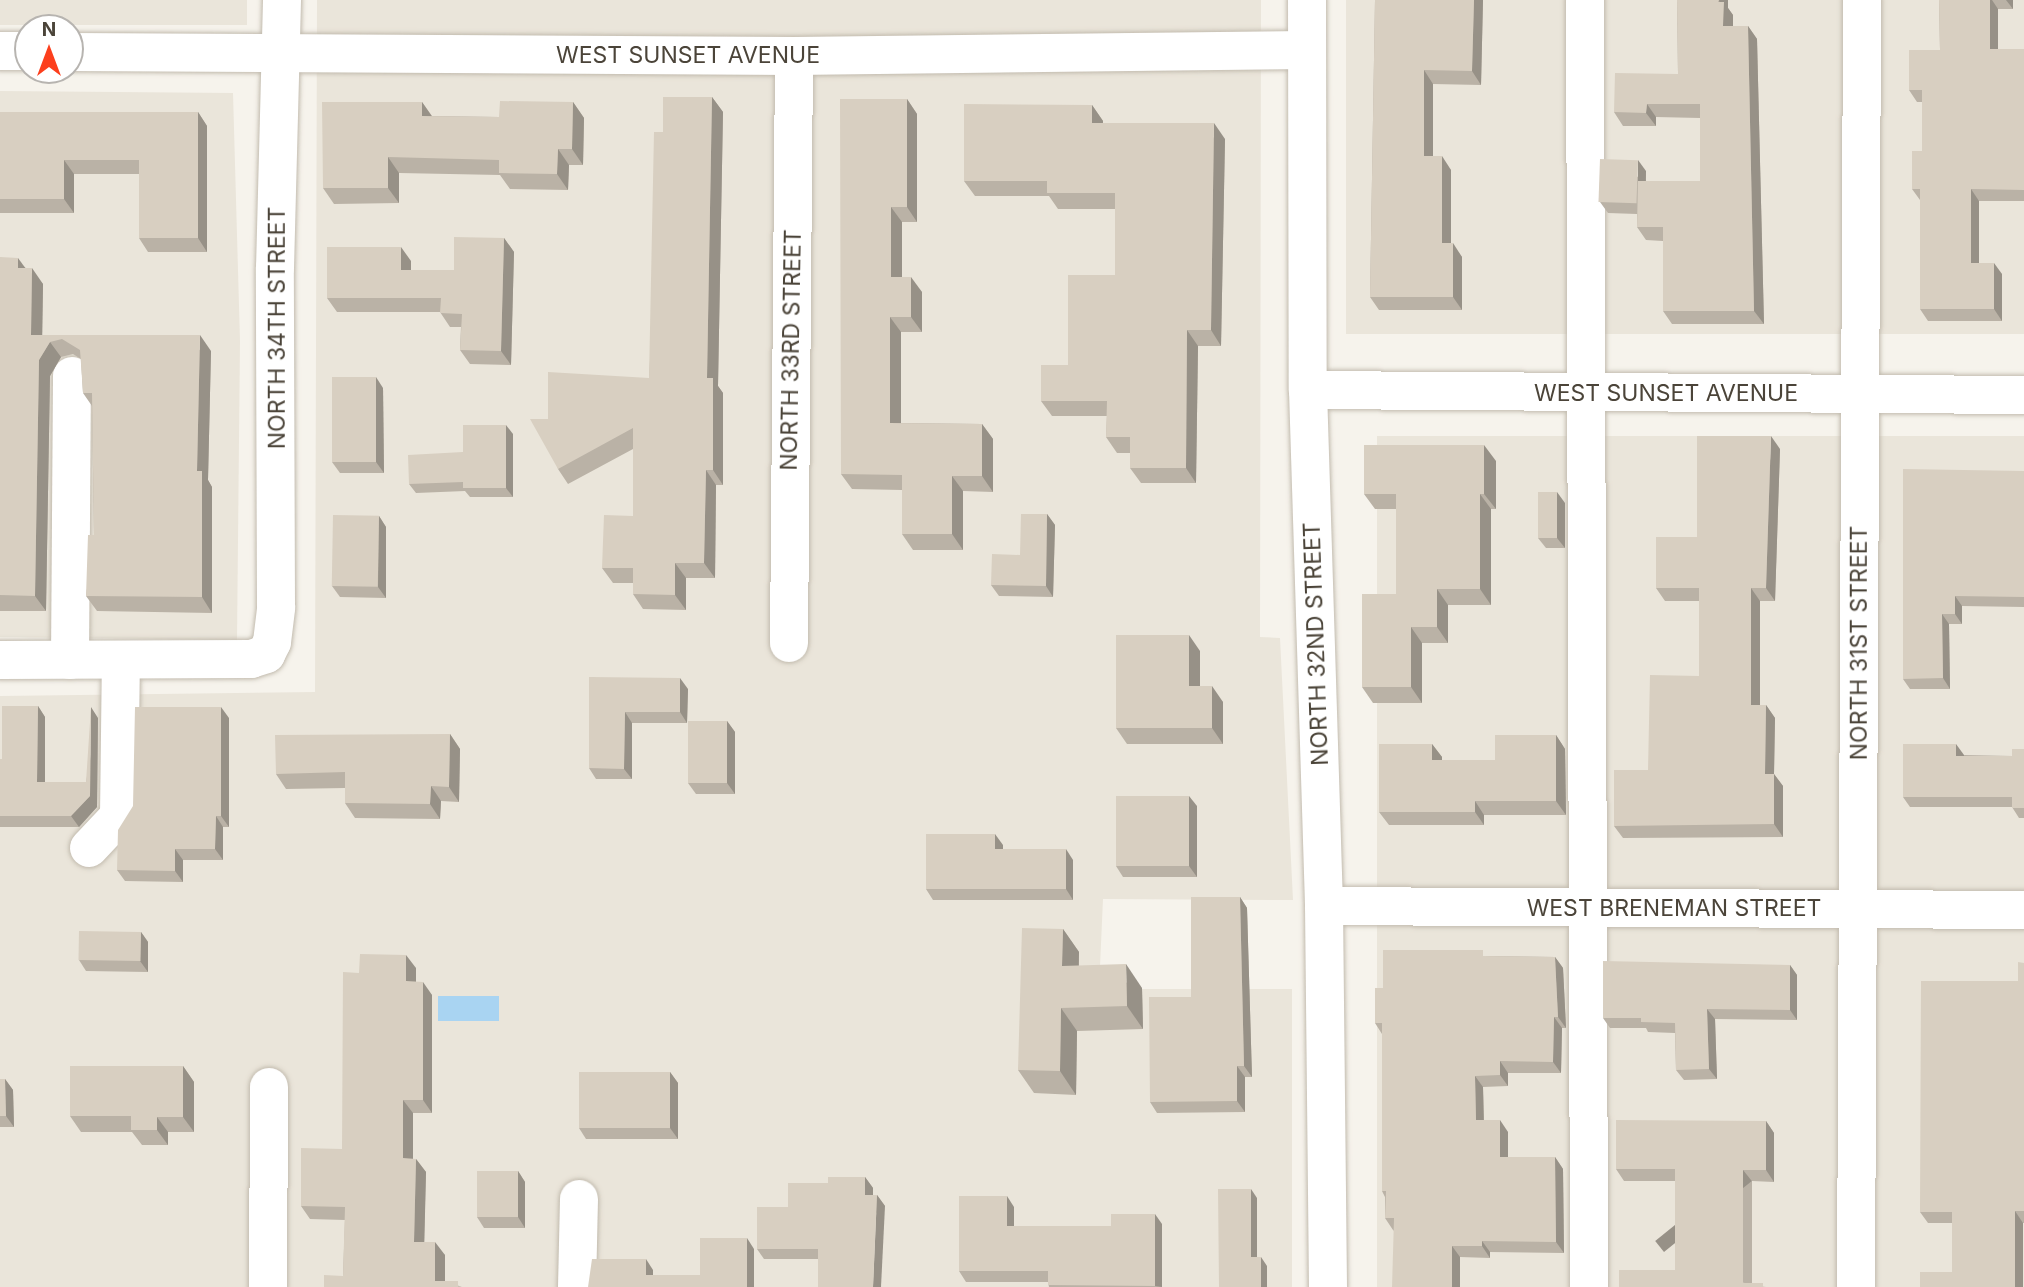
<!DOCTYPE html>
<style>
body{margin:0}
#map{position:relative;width:2024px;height:1287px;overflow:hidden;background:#f6f3ec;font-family:Inter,sans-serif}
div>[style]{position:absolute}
.residential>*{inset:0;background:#eae5da;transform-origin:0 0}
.water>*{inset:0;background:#a9d4f2;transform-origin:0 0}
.roads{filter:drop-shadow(0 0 2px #c2bbae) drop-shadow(0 0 2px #c2bbae)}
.minor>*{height:38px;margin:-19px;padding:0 19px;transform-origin:19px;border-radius:19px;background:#fff}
.wall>*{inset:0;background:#bab2a6}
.shaded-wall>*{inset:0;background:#979187;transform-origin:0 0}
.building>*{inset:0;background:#d8cfc1;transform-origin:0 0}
span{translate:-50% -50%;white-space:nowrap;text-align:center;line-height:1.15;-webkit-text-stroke:6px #fff;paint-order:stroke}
.street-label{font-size:23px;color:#4b4439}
.north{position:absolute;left:14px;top:14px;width:70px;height:70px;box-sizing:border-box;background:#fff;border:2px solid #b7b4b0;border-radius:50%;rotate:0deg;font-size:19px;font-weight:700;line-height:28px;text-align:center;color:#4b4439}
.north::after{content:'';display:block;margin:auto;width:24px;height:32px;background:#fc3f1d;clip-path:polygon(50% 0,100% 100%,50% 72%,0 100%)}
</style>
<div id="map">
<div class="residential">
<i style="left:0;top:0;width:247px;height:25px"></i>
<i style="clip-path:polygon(317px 0,1261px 0,1260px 637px,1280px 638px,1293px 900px,1103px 899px,1099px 989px,1292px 989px,1292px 1287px,0 1287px,0 696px,315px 692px)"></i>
<i style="left:1346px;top:0;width:678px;height:334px"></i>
<i style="clip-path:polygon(0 91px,233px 93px,240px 341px,237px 640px,0 637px)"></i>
<i style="left:1377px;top:436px;width:647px;height:851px"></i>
</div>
<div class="water">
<i style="left:438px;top:996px;width:61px;height:25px"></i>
</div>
<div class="roads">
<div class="minor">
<i style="left:1307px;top:0;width:390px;rotate:89.9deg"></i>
<i style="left:1308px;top:390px;width:516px;rotate:88.22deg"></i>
<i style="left:1324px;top:906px;width:381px;rotate:89.4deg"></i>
<i style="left:1585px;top:0;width:1287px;rotate:89.82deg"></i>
<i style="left:0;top:51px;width:28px"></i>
<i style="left:70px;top:52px;width:724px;rotate:0.32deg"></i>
<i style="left:794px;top:56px;width:512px;rotate:-0.67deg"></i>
<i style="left:1308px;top:390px;width:716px;rotate:0.4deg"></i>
<i style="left:789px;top:643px;width:587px;rotate:-89.51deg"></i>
<i style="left:0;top:660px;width:251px;rotate:-0.2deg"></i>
<i style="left:251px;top:659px;width:16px;rotate:-18deg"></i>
<i style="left:266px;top:654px;width:13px;rotate:-63deg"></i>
<i style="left:272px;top:642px;width:35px;rotate:-83deg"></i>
<i style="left:276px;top:607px;width:339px;rotate:-90.2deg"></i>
<i style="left:275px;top:268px;width:268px;rotate:-88.5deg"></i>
<i style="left:70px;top:660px;width:284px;rotate:-89.6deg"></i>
<i style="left:89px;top:848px;width:44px;rotate:-46.8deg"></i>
<i style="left:119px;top:816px;width:155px;rotate:-89.3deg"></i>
<i style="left:1324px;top:906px;width:700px;rotate:0.33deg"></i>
<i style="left:268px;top:1287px;width:200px;rotate:-89.7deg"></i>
<i style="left:577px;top:1287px;width:88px;rotate:-88.7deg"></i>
<i style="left:1856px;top:1287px;width:1287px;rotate:-89.73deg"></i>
</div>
</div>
<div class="wall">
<i style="clip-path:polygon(1375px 0,1483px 0,1481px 85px,1433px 84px,1433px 156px,1451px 170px,1451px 243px,1462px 257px,1462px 310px,1379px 310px,1370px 297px)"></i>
<i style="clip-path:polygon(1677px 0,1728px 0,1728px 8px,1733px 15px,1733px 26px,1748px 26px,1757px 39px,1764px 324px,1672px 324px,1663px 311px,1663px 241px,1646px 240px,1637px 227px,1637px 214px,1608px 213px,1600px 202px,1646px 171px,1646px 181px,1700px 181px,1700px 118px,1656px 117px,1656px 126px,1623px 126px,1614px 112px,1678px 74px)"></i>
<i style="clip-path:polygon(1939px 0,2013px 0,2013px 9px,1998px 9px,1998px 49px,2024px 49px,2024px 201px,1979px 201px,1979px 263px,2002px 274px,2002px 321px,1928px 321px,1920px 309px,1920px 200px,1912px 189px,1922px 151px,1922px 102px,1917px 102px,1909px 90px,1940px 50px)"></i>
<i style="clip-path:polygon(712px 97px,723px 112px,718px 386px,723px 393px,723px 485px,716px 485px,715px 578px,686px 578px,686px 610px,643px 609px,633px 594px,633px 583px,613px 583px,602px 568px,633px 516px,633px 449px,568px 484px,558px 469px,548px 419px,649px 378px,663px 132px)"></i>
<i style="clip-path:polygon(907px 99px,917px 114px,917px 222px,902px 222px,902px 277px,922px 292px,922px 332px,901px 332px,901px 423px,982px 424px,993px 439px,993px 492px,963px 491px,963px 550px,913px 550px,902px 534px,902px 490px,852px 489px,841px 474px)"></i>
<i style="clip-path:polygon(422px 102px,432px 116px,499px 117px,573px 102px,584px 118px,583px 165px,569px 165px,568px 190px,510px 189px,500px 175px,399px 173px,399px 203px,334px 204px,323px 188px)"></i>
<i style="clip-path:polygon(1092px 105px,1103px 121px,1103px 123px,1225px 139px,1221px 346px,1198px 346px,1196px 483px,1141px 483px,1130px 468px,1130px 453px,1117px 453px,1106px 437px,1107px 416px,1052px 416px,1041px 401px,1068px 365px,1115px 275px,1115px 209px,1058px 209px,1049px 196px,975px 196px,964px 181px)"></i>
<i style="clip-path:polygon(0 112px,198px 112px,207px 126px,207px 252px,148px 252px,139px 238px,139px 174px,74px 174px,74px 213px,0 213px)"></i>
<i style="clip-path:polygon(504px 238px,514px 252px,511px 365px,470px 364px,460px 350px,461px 327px,450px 327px,440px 312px,337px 312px,327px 298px,411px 261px,411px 270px,454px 270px)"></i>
<i style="clip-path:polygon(0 257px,26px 268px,43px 284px,42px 335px,211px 351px,208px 480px,212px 487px,212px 613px,97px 611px,86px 596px,94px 535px,92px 406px,83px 393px,81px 359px,73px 354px,61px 357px,50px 376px,46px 611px,0 611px)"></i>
<i style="clip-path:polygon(383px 388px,384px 473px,340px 473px,332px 462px)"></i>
<i style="clip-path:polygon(513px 434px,513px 497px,470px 497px,465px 491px,416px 493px,409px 484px,463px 452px)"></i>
<i style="clip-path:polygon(1780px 449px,1775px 601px,1760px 601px,1760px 705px,1766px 705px,1775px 718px,1774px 774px,1783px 786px,1783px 837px,1623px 838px,1614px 826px,1648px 770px,1699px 676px,1699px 601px,1665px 601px,1656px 588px)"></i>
<i style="clip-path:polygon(1496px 461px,1496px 509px,1491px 509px,1491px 605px,1448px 605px,1448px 643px,1422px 643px,1422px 703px,1373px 703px,1362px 687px,1396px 594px,1396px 509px,1375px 509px,1364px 494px)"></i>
<i style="clip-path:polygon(2024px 471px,2024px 607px,1962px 606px,1962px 624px,1949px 624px,1950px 689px,1910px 689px,1903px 679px)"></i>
<i style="clip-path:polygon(1565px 503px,1565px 548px,1546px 548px,1538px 538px)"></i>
<i style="clip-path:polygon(1047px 514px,1055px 525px,1053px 597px,999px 596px,991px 585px,1020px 555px)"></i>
<i style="clip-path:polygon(379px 516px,386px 527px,386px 598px,340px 597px,332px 586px)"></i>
<i style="clip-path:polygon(1200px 651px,1200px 686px,1223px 702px,1223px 744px,1127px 744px,1116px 728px)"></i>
<i style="clip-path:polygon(589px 677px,688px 689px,687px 723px,632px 723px,632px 779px,596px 779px,589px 768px)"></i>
<i style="clip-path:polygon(38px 706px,45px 717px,45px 782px,86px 782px,98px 718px,97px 807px,79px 827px,0 827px,0 759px,2px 759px)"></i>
<i style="clip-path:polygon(229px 718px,229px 827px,223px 827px,223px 860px,183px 860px,183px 882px,125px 881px,117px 870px)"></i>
<i style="clip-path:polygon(727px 721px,735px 732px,735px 794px,696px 794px,688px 783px)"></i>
<i style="clip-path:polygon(450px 734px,460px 749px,459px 802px,441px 801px,440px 819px,355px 818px,345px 803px,345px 788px,286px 789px,276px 774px)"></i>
<i style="clip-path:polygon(1556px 735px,1565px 749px,1566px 815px,1484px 815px,1484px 825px,1389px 825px,1379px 812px,1432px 744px,1442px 757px,1442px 760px,1495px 760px)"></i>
<i style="clip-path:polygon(2024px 749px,2024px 818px,2019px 818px,2012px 807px,1910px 807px,1903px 797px,1964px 755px,2012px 756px)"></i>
<i style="clip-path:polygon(1197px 806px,1197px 877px,1123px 877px,1116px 866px)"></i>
<i style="clip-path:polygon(1003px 845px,1003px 849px,1073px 860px,1073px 900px,933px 900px,926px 889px)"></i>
<i style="clip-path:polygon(1240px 897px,1247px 908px,1252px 1077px,1245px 1077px,1245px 1112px,1157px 1113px,1150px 1102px,1191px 997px)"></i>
<i style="clip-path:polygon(1063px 929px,1079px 952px,1079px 966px,1142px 988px,1143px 1029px,1077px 1031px,1076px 1095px,1034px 1093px,1018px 1070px)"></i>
<i style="clip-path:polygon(141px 932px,148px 942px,148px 972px,86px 971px,79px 960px)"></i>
<i style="clip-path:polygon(1487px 956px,1555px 957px,1563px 968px,1566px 1028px,1562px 1028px,1561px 1073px,1508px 1073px,1508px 1086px,1483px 1087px,1484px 1120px,1508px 1132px,1508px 1157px,1555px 1157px,1563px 1169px,1564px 1253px,1490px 1252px,1490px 1258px,1460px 1257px,1460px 1287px,1393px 1230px,1385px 1218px,1385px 1197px,1382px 1191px,1382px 1034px,1375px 1023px,1383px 988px)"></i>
<i style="clip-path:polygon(2024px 963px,2024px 1223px,2023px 1223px,2023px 1287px,1952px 1223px,1928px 1223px,1920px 1212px,2018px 981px)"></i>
<i style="clip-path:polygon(1790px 965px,1797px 975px,1797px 1020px,1715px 1019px,1717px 1079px,1684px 1080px,1676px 1070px,1675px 1033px,1648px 1032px,1646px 1028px,1610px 1028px,1603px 1018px)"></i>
<i style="clip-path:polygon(416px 968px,416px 982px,432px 995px,432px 1113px,413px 1113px,413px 1159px,416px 1159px,426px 1172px,424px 1242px,445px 1255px,445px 1281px,462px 1287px,343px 1276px,345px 1220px,310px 1219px,301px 1206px,342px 1149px,359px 973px)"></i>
<i style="clip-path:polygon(183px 1066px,194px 1082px,194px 1132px,168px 1132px,168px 1145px,142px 1145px,132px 1132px,81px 1132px,70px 1116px)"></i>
<i style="clip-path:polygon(670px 1072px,678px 1083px,678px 1139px,586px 1139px,579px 1128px)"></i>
<i style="clip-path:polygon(0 1079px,5px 1079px,13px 1090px,14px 1127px,0 1127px)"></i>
<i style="clip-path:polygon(1766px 1121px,1774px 1133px,1774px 1182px,1752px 1181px,1752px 1283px,1766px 1287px,1675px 1270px,1675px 1181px,1624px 1181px,1616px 1169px)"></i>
<i style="clip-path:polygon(518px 1171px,525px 1182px,525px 1228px,484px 1228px,477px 1217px)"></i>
<i style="clip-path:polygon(865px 1177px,873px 1188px,873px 1195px,877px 1195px,885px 1206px,818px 1259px,764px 1259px,757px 1249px,828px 1183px)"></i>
<i style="clip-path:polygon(1014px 1207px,1014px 1226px,1111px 1226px,1162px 1224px,1162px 1287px,1049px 1287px,1048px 1282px,966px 1282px,959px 1271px)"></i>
</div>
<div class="shaded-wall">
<i style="clip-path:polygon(1474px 0,1483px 0,1481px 85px,1472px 71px)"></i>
<i style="clip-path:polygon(1719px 0,1728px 0,1728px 8px,1733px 15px,1733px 39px,1723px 26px)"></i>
<i style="clip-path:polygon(1990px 0,1992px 0,1998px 9px,1998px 60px,1990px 49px)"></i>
<i style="clip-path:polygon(2006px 0,2013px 0,2013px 9px)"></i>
<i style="clip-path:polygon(1748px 26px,1757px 39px,1764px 324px,1754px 311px)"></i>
<i style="clip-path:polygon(1424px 70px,1433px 84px,1433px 170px,1424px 156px)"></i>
<i style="clip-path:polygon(712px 97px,723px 112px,718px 386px,723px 393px,723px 485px,713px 470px,707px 378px)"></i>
<i style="clip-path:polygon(907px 99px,917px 114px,917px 222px,907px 207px)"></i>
<i style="clip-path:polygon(422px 102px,433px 118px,422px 116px)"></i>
<i style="clip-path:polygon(573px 102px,584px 118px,583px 165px,572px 149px)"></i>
<i style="clip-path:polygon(1647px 104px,1656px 117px,1656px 126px,1646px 113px)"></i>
<i style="clip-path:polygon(1092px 105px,1103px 121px,1102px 139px,1092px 123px)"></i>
<i style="clip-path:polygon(198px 112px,207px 126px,207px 252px,198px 238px)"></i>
<i style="clip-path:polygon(1214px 123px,1225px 139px,1221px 346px,1211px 330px)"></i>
<i style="clip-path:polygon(558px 149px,569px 165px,568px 190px,557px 174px)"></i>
<i style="clip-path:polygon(1442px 156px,1451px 170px,1451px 257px,1442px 243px)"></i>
<i style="clip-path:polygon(388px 157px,399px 173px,399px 203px,388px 188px)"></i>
<i style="clip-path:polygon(64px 160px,74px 174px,74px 213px,64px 199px)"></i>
<i style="clip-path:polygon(1638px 160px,1646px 171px,1645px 214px,1638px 203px)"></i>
<i style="clip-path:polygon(1971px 189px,1979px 201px,1979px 274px,1971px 263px)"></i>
<i style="clip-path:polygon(891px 207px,902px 222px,902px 292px,891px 277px)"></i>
<i style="clip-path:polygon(504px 238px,514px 252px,511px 365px,501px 351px)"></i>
<i style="clip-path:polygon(1453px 243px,1462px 257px,1462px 310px,1453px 297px)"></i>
<i style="clip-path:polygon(401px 247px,411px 261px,411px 284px,401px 270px)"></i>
<i style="clip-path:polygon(18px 258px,29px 273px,18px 268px)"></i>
<i style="clip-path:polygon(1994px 263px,2002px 274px,2002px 321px,1994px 309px)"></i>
<i style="clip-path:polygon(32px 268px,43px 284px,42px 351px,31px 335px)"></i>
<i style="clip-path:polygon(911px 277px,922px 292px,922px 332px,911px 317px)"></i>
<i style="clip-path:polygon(890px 317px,901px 332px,901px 438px,890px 423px)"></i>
<i style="clip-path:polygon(1187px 330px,1198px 346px,1196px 483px,1186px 468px)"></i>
<i style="clip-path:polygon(200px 335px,211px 351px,208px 480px,212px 487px,212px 613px,202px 597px,197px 471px)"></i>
<i style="clip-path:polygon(50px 342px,61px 357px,50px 376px,46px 611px,35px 596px,39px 360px)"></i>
<i style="clip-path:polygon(376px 377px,383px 388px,384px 473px,376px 462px)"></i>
<i style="clip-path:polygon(982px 424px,993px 439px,993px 492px,982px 476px)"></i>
<i style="clip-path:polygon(506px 425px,513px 434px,513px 497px,506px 488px)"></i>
<i style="clip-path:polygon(1771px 436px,1780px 449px,1775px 601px,1766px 588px)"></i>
<i style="clip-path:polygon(1484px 445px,1496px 461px,1496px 509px,1484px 494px)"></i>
<i style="clip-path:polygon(706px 470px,716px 485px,715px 578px,704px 563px)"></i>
<i style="clip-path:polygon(952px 476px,963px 491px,963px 550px,952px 534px)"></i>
<i style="clip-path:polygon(1557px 492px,1565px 503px,1565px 548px,1557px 538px)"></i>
<i style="clip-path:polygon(1480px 494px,1491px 509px,1491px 605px,1480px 589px)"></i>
<i style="clip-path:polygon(1047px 514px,1055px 525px,1053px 597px,1046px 586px)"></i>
<i style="clip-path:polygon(379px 516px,386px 527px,386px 598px,378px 587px)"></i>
<i style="clip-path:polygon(675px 563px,686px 578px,686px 610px,675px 595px)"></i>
<i style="clip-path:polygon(1751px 588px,1760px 601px,1760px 718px,1751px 705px)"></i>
<i style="clip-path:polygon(1437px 589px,1448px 605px,1448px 643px,1437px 627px)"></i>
<i style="clip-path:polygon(1955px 596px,1962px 606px,1962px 624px,1955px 614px)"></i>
<i style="clip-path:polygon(1942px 614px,1949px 624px,1950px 689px,1943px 678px)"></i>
<i style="clip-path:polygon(1411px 627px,1422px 643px,1422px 703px,1411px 687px)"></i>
<i style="clip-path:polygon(1189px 635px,1200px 651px,1200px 702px,1189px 686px)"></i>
<i style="clip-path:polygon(680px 678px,688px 689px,687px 723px,680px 712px)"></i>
<i style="clip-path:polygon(1212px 686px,1223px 702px,1223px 744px,1212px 728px)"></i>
<i style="clip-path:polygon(1766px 705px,1775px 718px,1774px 774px,1783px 786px,1783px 837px,1774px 824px,1765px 774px)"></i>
<i style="clip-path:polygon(38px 706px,45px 717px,45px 793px,37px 782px)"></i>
<i style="clip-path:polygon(91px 707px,98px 718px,97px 807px,79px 827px,71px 816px,90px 796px)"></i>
<i style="clip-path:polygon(221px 707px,229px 718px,229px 827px,221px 816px)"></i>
<i style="clip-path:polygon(625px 712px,632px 723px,632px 779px,624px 769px)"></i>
<i style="clip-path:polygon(727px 721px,735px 732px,735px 794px,727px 783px)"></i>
<i style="clip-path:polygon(450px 734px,460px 749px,459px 802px,449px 787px)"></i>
<i style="clip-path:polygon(1556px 735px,1565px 749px,1566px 815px,1556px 801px)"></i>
<i style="clip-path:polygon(1432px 744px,1442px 757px,1442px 774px,1432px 760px)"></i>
<i style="clip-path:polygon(1956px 744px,1964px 755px,1964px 766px,1956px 756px)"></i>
<i style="clip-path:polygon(431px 786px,441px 801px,440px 819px,430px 804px)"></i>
<i style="clip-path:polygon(1189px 796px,1197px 806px,1197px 877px,1189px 866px)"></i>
<i style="clip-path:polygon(1475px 801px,1484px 815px,1484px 825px,1475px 812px)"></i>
<i style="clip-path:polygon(216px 816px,223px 827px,223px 860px,215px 849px)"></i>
<i style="clip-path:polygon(995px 834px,1003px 845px,1003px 860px,995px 849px)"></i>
<i style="clip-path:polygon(175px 849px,183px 860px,183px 882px,175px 871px)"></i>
<i style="clip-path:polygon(1066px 849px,1073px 860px,1073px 900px,1066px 889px)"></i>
<i style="clip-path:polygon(1240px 897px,1247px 908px,1252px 1077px,1244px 1066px)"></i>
<i style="clip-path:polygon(1063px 929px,1079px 952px,1078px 990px,1062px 966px)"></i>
<i style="clip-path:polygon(141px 932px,148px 942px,148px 972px,140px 961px)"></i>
<i style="clip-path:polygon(406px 955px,416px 968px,416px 995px,406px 981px)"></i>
<i style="clip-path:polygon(1555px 957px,1563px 968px,1566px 1028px,1558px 1017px)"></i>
<i style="clip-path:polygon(1126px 964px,1142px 988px,1143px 1029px,1127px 1006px)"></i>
<i style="clip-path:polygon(1790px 965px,1797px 975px,1797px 1020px,1790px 1010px)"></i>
<i style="clip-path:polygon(423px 982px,432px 995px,432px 1113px,423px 1100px)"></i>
<i style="clip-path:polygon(1061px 1008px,1077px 1031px,1076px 1095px,1060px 1071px)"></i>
<i style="clip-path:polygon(1707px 1009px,1715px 1019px,1717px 1079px,1709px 1069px)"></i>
<i style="clip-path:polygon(1554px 1017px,1562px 1028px,1561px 1073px,1553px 1062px)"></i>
<i style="clip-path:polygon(1500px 1061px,1508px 1073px,1508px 1086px,1500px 1075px)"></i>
<i style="clip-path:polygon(183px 1066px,194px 1082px,194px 1132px,183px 1117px)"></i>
<i style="clip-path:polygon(1237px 1066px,1245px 1077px,1245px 1112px,1237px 1101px)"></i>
<i style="clip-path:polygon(670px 1072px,678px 1083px,678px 1139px,670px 1128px)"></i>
<i style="clip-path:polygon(1475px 1076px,1483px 1087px,1484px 1132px,1476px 1120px)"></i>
<i style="clip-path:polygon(5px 1079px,13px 1090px,14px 1127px,6px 1116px)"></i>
<i style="clip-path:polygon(403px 1100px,413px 1113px,413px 1172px,403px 1158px)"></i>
<i style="clip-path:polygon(157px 1117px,168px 1132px,168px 1145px,157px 1130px)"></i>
<i style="clip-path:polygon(1500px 1120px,1508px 1132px,1508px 1168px,1500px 1157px)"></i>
<i style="clip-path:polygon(1766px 1121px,1774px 1133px,1774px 1182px,1766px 1170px)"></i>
<i style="clip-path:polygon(1555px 1157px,1563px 1169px,1564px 1253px,1556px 1242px)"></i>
<i style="clip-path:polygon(416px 1159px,426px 1172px,424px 1255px,414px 1242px)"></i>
<i style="left:1743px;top:1170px;width:14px;height:113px;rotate:51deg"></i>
<i style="clip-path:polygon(518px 1171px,525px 1182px,525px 1228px,518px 1217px)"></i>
<i style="clip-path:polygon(865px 1177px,873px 1188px,873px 1206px,865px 1195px)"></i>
<i style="clip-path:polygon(1251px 1189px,1257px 1198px,1257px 1266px,1251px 1257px)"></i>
<i style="clip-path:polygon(877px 1195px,885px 1206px,881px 1287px,873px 1287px)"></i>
<i style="clip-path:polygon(1007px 1196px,1014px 1207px,1014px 1237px,1007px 1226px)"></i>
<i style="clip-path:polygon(2015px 1211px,2023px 1223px,2023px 1287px,2015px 1287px)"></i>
<i style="clip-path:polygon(1155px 1214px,1162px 1224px,1162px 1287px,1155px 1286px)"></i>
<i style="clip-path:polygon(747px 1238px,754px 1249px,754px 1287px,747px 1287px)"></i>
<i style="clip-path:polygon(1482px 1241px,1490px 1252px,1490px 1258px,1482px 1246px)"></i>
<i style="clip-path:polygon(435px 1242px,445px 1255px,445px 1287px,435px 1281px)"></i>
<i style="clip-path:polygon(1452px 1246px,1460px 1257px,1460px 1287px,1452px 1287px)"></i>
<i style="clip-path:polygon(1261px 1257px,1267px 1266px,1267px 1287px,1261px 1287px)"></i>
<i style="clip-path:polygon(646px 1259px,653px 1270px,653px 1286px,646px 1275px)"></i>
</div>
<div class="building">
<i style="clip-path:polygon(1375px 0,1474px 0,1472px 71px,1424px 70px,1424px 156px,1442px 156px,1442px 243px,1453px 243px,1453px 297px,1370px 297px)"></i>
<i style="clip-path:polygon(1677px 0,1719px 0,1718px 2px,1724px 2px,1723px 26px,1748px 26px,1754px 311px,1663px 311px,1663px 227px,1637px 227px,1638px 181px,1700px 181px,1700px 104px,1647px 104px,1646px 113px,1614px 112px,1615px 73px,1678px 74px)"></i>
<i style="clip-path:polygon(1939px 0,1990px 0,1990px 49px,2024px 49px,2024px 190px,1971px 189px,1971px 263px,1994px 263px,1994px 309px,1920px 309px,1920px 189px,1912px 189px,1912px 151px,1922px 151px,1922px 90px,1909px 90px,1909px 50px,1940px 50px)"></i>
<i style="clip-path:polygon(663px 97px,712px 97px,707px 378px,713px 378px,713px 470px,706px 470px,704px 563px,675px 563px,675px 595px,633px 594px,633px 568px,602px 568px,604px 515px,633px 516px,633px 428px,558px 469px,530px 419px,548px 419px,548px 372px,649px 378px,654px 132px,663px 132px)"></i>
<i style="clip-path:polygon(840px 99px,907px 99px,907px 207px,891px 207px,891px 277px,911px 277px,911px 317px,890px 317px,890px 423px,982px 424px,982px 476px,952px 476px,952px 534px,902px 534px,902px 475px,841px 474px)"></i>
<i style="clip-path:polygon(500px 101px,573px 102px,572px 149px,558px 149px,557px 174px,499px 173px,499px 160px,388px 157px,388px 188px,323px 188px,322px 102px,422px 102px,422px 116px,499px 117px)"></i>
<i style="clip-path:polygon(964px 104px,1092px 105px,1092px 123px,1214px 123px,1211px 330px,1187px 330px,1186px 468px,1130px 468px,1130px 437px,1106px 437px,1107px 401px,1041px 401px,1041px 365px,1068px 365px,1068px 275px,1115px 275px,1115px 193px,1047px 193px,1047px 181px,964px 181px)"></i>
<i style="clip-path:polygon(0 112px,198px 112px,198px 238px,139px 238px,139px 160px,64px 160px,64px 199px,0 199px)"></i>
<i style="left:1600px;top:159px;width:38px;height:43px;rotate:2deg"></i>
<i style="clip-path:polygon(454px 237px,504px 238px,501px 351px,460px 350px,462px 314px,440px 313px,441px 298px,327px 298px,327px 247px,401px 247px,401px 270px,454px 270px)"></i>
<i style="clip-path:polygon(0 257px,18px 258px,18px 268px,32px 268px,31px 335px,200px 335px,197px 471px,202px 471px,202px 597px,86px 596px,88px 535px,94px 535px,92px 393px,83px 393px,80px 350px,62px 339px,50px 342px,39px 360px,35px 596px,0 595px)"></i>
<i style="left:376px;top:377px;width:85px;height:44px;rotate:90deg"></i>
<i style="clip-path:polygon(463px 425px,506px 425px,506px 488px,463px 488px,463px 482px,409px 484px,408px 455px,463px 452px)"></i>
<i style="clip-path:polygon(1697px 436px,1771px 436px,1766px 588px,1751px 588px,1751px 705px,1766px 705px,1765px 774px,1774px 774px,1774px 824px,1614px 826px,1614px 770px,1648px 770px,1650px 675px,1699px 676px,1699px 588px,1656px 588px,1656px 537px,1697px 537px)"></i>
<i style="clip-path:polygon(1364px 445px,1484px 445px,1484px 494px,1480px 494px,1480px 589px,1437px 589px,1437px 627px,1411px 627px,1411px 687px,1362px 687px,1362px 594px,1396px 594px,1396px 494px,1364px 494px)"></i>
<i style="clip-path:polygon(1903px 469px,2024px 471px,2024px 597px,1955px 596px,1955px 614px,1942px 614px,1943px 678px,1903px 679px)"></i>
<i style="left:1538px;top:492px;width:19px;height:46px"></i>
<i style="clip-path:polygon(1021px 514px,1047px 514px,1046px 586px,991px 585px,992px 554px,1020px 555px)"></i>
<i style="left:333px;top:515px;width:46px;height:71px;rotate:1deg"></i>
<i style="clip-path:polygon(1116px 635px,1189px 635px,1189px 686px,1212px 686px,1212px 728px,1116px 728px)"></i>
<i style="clip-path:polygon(589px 677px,680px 678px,680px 712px,625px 712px,624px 769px,589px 768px)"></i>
<i style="clip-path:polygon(2px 706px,38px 706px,37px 782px,86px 782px,91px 707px,90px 796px,71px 816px,0 816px,0 759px,2px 759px)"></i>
<i style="clip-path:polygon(135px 707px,221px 707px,221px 816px,216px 816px,215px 849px,175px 849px,175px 871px,117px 870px,118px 830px,133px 806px)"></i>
<i style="left:688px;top:721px;width:39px;height:62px"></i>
<i style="clip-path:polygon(450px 734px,449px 787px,431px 786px,430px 804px,345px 803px,345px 772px,276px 774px,275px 735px)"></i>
<i style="clip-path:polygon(1495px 735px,1556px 735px,1556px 801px,1475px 801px,1475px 812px,1379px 812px,1379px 744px,1432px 744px,1432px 760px,1495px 760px)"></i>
<i style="clip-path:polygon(1903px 744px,1956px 744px,1956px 756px,2012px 756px,2012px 749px,2024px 749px,2024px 808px,2012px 808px,2012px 797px,1903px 797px)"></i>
<i style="left:1116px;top:796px;width:73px;height:70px"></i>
<i style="clip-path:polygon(926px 834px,995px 834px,995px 849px,1066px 849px,1066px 889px,926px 889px)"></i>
<i style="clip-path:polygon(1191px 897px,1240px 897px,1244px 1066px,1237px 1066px,1237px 1101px,1150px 1102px,1149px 997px,1191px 997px)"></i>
<i style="clip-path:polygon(1022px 928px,1063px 929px,1062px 966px,1126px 964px,1127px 1006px,1061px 1008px,1060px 1071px,1018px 1070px)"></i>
<i style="left:79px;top:931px;width:62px;height:29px;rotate:1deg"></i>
<i style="clip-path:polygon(1383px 950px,1483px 950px,1483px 956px,1555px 957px,1558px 1017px,1554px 1017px,1553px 1062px,1500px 1061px,1500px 1075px,1475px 1076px,1476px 1120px,1500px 1120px,1500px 1157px,1555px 1157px,1556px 1242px,1482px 1241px,1482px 1246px,1452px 1246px,1452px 1287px,1392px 1287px,1394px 1218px,1385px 1218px,1386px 1191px,1382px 1191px,1382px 1023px,1375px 1023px,1375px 988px,1383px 988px)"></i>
<i style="clip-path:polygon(360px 954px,406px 955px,406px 981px,423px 982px,423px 1100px,403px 1100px,403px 1158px,416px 1159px,414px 1242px,435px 1242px,435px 1281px,458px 1281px,458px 1287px,324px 1287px,324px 1275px,343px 1276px,345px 1207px,301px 1206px,301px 1148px,342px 1149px,343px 972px,359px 973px)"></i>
<i style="clip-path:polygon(1603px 961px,1790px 965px,1790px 1010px,1707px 1009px,1709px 1069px,1676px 1070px,1675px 1023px,1641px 1022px,1641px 1018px,1603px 1018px)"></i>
<i style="clip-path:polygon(2018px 962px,2024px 963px,2024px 1211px,2015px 1211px,2015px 1287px,1920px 1287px,1920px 1272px,1952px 1272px,1952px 1212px,1920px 1212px,1921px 981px,2018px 981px)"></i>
<i style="clip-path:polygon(70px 1066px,183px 1066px,183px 1117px,157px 1117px,157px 1130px,131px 1130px,131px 1116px,70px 1116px)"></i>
<i style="left:579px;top:1072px;width:91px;height:56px"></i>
<i style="clip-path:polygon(0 1079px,5px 1079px,6px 1116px,0 1116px)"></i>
<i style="clip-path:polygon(1616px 1120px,1766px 1121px,1766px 1170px,1743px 1170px,1743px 1283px,1763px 1283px,1763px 1287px,1619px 1287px,1619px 1270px,1675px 1270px,1675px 1169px,1616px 1169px)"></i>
<i style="left:477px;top:1171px;width:41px;height:46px"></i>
<i style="clip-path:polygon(828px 1177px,865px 1177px,865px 1195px,877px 1195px,873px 1287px,818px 1287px,818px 1249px,757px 1249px,757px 1207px,788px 1207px,788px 1183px,828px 1183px)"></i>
<i style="clip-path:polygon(1218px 1189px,1251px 1189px,1251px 1257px,1261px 1257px,1261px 1287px,1219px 1287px)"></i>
<i style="clip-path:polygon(959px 1196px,1007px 1196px,1007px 1226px,1111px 1226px,1111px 1214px,1155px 1214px,1155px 1286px,1048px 1285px,1048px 1271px,959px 1271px)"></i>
<i style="clip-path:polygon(700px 1238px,747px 1238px,747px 1287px,588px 1287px,592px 1259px,646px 1259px,646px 1275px,700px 1275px)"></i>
</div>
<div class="street-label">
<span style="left:688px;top:55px">WEST SUNSET AVENUE</span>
<span style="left:277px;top:328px;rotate:-90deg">NORTH 34TH STREET</span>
<span style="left:791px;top:350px;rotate:-89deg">NORTH 33RD STREET</span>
<span style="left:1666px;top:393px">WEST SUNSET AVENUE</span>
<span style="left:1859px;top:643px;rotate:-90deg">NORTH 31ST STREET</span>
<span style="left:1316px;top:644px;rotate:-92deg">NORTH 32ND STREET</span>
<span style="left:1674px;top:908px">WEST BRENEMAN STREET</span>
</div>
<div class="north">N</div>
</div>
